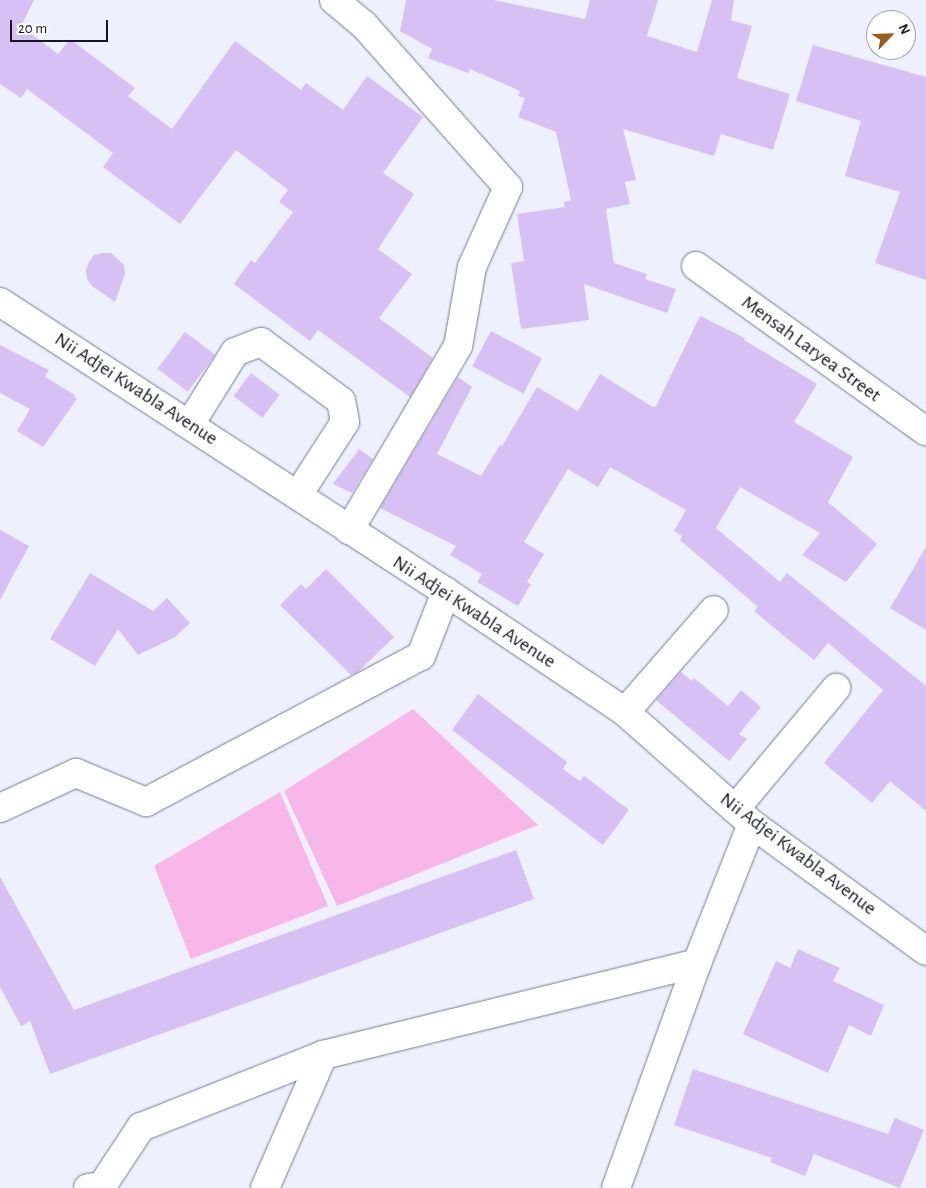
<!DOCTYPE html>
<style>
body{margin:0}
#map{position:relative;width:926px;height:1188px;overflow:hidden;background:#eef1fd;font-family:"Alegreya Sans",sans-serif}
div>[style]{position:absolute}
.green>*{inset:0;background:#f7b7e9}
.building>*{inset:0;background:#d7c1f4;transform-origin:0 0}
.roads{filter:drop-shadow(0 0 1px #767a8c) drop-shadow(0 0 1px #767a8c)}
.minor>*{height:28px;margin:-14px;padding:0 14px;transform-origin:14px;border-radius:14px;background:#fff}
span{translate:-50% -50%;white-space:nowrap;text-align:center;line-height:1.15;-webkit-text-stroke:4px #fff;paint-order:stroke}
.street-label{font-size:20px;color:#16181f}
.north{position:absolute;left:866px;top:10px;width:50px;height:50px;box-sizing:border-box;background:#fff;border:1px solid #a2a3a5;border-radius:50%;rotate:66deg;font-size:14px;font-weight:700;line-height:20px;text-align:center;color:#16181f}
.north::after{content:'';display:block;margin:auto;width:18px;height:22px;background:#995d1f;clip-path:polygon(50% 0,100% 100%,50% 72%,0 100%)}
.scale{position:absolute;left:10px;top:20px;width:98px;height:22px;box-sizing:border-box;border:2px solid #16181f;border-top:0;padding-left:6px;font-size:15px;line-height:18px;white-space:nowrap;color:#16181f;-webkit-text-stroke:4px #fff;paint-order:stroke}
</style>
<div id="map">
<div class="green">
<i style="clip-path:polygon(413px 709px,538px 825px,337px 906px,284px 791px)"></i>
<i style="clip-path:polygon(280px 792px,328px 906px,191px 959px,154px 866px)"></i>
</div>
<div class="building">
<i style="clip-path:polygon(0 0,34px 0,21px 26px,58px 54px,70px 39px,135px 88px,128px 96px,172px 129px,235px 41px,301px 90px,306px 83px,343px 110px,367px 76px,423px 117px,383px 173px,414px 194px,378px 249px,412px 274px,379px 318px,433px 358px,410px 397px,318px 330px,310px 341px,234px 284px,251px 260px,255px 263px,293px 212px,279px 202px,288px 190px,236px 150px,180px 224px,103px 167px,113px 153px,27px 89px,21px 98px,0 84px)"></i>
<i style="clip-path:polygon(406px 0,493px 0,585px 19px,590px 0,658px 0,647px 36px,697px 52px,712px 0,734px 0,731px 20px,752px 26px,737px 78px,790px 94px,773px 150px,721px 134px,714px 156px,623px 129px,636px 180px,625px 182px,630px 204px,606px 209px,614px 263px,647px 274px,645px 279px,676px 289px,667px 313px,584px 284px,589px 320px,521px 329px,511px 263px,524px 261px,517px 214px,565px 207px,564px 202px,571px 200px,556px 132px,518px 117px,525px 98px,518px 96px,520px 91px,470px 69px,468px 73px,428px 58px,432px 49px,400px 31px)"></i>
<i style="clip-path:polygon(813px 45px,926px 77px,926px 280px,875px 263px,900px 192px,845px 176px,861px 121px,796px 101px)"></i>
<i style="clip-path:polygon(103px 253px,111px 253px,124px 265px,125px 274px,115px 302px,92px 286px,87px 279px,86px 270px,89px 262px,94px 255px)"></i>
<i style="clip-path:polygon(700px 316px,745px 338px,744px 340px,817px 384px,794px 422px,853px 457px,828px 502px,877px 544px,846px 582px,802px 555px,820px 533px,740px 487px,716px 528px,780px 582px,787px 573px,926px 686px,926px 811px,890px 781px,872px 803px,824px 763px,883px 690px,828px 643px,814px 660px,784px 636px,754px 611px,758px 607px,680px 540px,682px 536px,674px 531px,686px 510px,610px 467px,598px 487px,568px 469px,524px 542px,544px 554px,527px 582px,531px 584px,518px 606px,477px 582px,482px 574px,450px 555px,456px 546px,380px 508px,458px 377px,472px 387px,437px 454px,481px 476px,500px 445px,502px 446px,537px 387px,578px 411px,600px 374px,653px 407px,656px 406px)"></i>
<i style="left:491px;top:331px;width:58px;height:40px;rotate:28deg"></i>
<i style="left:185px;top:332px;width:38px;height:46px;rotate:37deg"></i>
<i style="clip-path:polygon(0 345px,49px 370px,45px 377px,75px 395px,74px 397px,77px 399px,43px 447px,17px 431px,30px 409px,0 393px)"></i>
<i style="left:251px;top:373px;width:36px;height:29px;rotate:37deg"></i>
<i style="clip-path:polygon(359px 449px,373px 459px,352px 493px,333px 484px)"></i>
<i style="clip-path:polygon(0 530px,29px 546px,0 600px)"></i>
<i style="clip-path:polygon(926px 547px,926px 630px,890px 608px)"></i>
<i style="clip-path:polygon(326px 569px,394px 637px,359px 671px,351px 675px,280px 605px,301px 584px,306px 589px)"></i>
<i style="clip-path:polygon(90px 573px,153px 611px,167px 598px,190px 623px,175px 637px,138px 655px,118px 629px,95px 666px,50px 639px)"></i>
<i style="clip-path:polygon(681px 672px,692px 681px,694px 678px,728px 706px,741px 690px,761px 707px,739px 734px,747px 739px,729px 761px,656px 700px)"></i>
<i style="clip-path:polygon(478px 694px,567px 762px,563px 769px,580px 781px,584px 776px,629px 810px,603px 845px,452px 730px)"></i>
<i style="clip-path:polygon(516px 850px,534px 899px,50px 1074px,30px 1021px,21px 1026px,0 987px,0 877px,74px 1010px)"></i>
<i style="clip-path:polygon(798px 949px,840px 968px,833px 981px,884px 1005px,871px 1036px,849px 1025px,828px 1073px,743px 1034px,776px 961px,790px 968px)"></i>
<i style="clip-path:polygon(693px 1069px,888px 1134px,895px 1118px,924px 1130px,900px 1188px,814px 1154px,805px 1176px,770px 1162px,772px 1158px,674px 1125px)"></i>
</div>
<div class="roads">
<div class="minor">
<i style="left:334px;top:0;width:39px;rotate:40deg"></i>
<i style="left:364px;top:25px;width:217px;rotate:48.4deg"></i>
<i style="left:508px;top:187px;width:88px;rotate:114.2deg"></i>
<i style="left:472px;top:267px;width:80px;rotate:100deg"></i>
<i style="left:458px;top:346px;width:214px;rotate:120.6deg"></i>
<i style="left:696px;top:266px;width:283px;rotate:35.7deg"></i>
<i style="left:0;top:302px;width:532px;rotate:33.03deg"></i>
<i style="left:446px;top:592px;width:216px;rotate:33.8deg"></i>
<i style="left:625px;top:712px;width:169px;rotate:41.4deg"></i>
<i style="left:752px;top:824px;width:215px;rotate:36.1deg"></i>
<i style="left:190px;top:424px;width:85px;rotate:-58deg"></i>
<i style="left:235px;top:352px;width:28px;rotate:-21deg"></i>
<i style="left:261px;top:342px;width:99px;rotate:36.4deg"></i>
<i style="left:341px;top:401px;width:21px;rotate:79deg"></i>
<i style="left:345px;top:422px;width:87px;rotate:122.8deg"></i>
<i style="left:625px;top:712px;width:135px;rotate:-48.9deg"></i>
<i style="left:0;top:808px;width:84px;rotate:-24.7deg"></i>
<i style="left:76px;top:773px;width:76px;rotate:22.5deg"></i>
<i style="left:146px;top:802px;width:311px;rotate:-28deg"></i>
<i style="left:421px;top:656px;width:69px;rotate:-68.7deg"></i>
<i style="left:735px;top:809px;width:158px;rotate:-50.1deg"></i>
<i style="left:88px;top:1188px;width:14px;rotate:-8deg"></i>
<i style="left:102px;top:1186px;width:71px;rotate:-56.5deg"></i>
<i style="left:141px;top:1127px;width:196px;rotate:-21.6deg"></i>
<i style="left:323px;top:1055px;width:385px;rotate:-13.8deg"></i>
<i style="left:265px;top:1188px;width:145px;rotate:-66.4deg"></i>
<i style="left:616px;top:1188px;width:239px;rotate:-70.2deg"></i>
<i style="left:697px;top:963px;width:149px;rotate:-68.4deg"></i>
</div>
</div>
<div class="street-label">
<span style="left:811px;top:349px;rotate:36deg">Mensah Laryea Street</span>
<span style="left:136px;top:389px;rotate:33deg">Nii Adjei Kwabla Avenue</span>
<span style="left:474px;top:612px;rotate:33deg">Nii Adjei Kwabla Avenue</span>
<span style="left:798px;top:854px;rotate:37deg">Nii Adjei Kwabla Avenue</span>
</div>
<div class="north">N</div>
<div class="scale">20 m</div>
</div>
